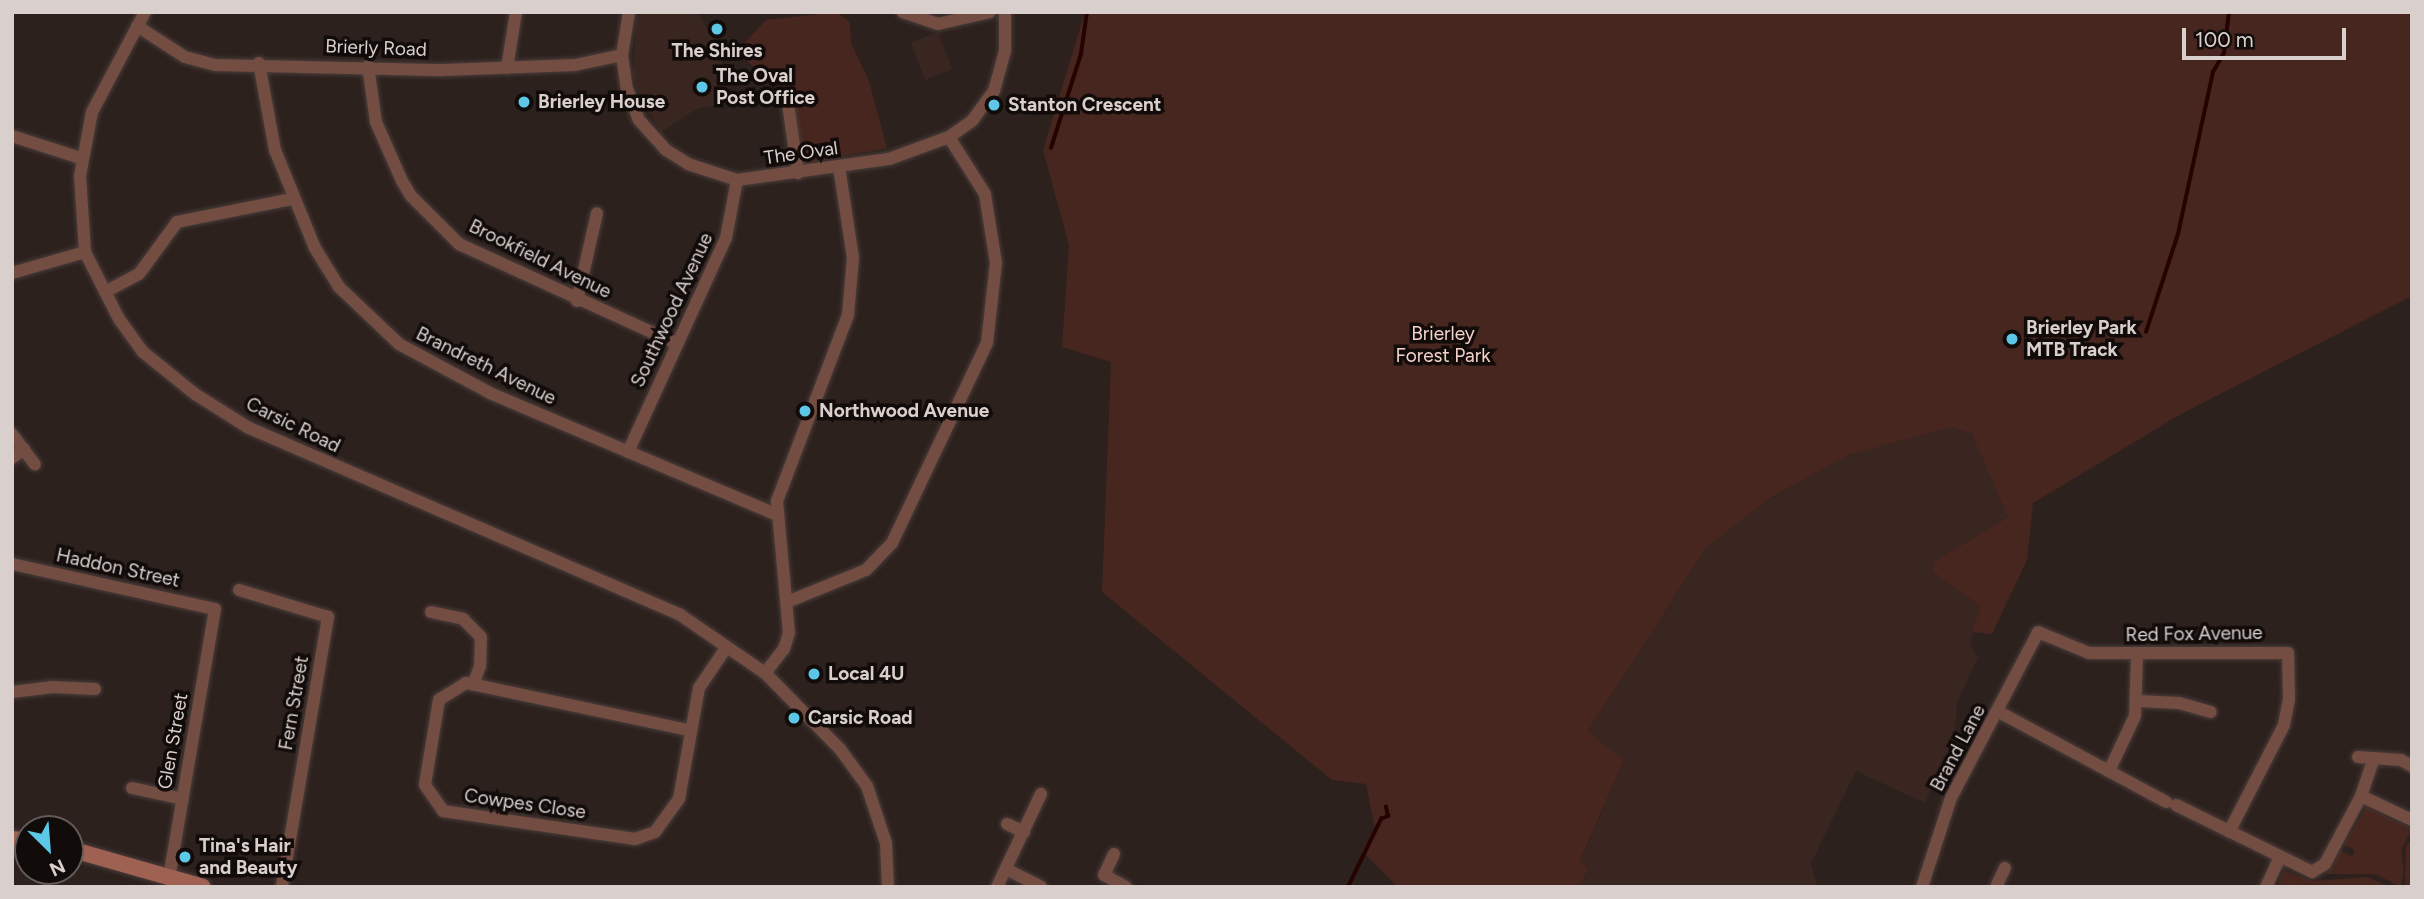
<!DOCTYPE html>
<style>
body{margin:0}
#map{position:relative;width:2424px;height:899px;overflow:hidden;background:#2d211e;font-family:Figtree,sans-serif}
div>[style]{position:absolute}
.built>*{inset:0;background:#392621;transform-origin:0 0}
.green>*{inset:0;background:#46261e}
.stream>*{height:3.5px;margin:-1.75px;padding:0 1.75px;transform-origin:1.75px;border-radius:1.75px;background:#260200}
.roads{filter:drop-shadow(0 0 2px #493d3a) drop-shadow(0 0 2px #493d3a)}
.minor>*{height:12px;margin:-6px;padding:0 6px;transform-origin:6px;border-radius:6px;background:#734c42}
.secondary>*{height:16px;margin:-8px;padding:0 8px;transform-origin:8px;border-radius:8px;background:#9f6151}
.dots>*{width:19px;height:19px;translate:-50% -50%;box-sizing:border-box;border:4px solid #110c0a;border-radius:50%}
span{translate:-50% -50%;white-space:nowrap;text-align:center;line-height:1.15;-webkit-text-stroke:7px #110c0a;paint-order:stroke}
.street-label{font-size:19px;color:#d9d0ce}
.poi-label{font-size:19px;color:#d9d0ce;font-weight:700}
.left{translate:0 -50%;text-align:left}
.park-label{font-size:19px;color:#f4d3cb}
.frame{position:absolute;inset:0;border:14px solid #d9d0ce;pointer-events:none}
.north{position:absolute;left:14px;top:815px;width:70px;height:70px;box-sizing:border-box;background:#110c0a;border:2px solid #615a58;border-radius:50%;rotate:155deg;font-size:19px;font-weight:700;line-height:28px;text-align:center;color:#d9d0ce}
.north::after{content:'';display:block;margin:auto;width:24px;height:32px;background:#5dc7e8;clip-path:polygon(50% 0,100% 100%,50% 72%,0 100%)}
.scale{position:absolute;left:2182px;top:28px;width:164px;height:32px;box-sizing:border-box;border:4px solid #d9d0ce;border-top:0;padding-left:9px;font-size:21px;line-height:24px;white-space:nowrap;color:#d9d0ce;-webkit-text-stroke:5px #110c0a;paint-order:stroke}
</style>
<div id="map">
<div class="built">
<i style="clip-path:polygon(644px 12px,696px 12px,720px 46px,727px 104px,698px 108px,661px 132px,642px 103px,633px 76px,636px 17px)"></i>
<i style="left:938px;top:32px;width:40px;height:29px;rotate:69deg"></i>
<i style="clip-path:polygon(1953px 427px,1973px 434px,2008px 517px,1935px 561px,1932px 571px,1981px 607px,1970px 645px,1978px 657px,1957px 702px,1954px 737px,1925px 803px,1856px 771px,1811px 863px,1817px 887px,1578px 887px,1589px 869px,1580px 862px,1624px 761px,1588px 731px,1706px 548px,1771px 498px,1851px 453px)"></i>
</div>
<div class="green">
<i style="clip-path:polygon(836px 12px,850px 22px,851px 43px,869px 81px,887px 148px,805px 163px,785px 85px,749px 63px,739px 49px,766px 20px)"></i>
<i style="clip-path:polygon(1085px 12px,2412px 12px,2412px 296px,2181px 414px,2033px 503px,2027px 560px,1992px 634px,1972px 632px,1981px 607px,1932px 571px,1935px 561px,2008px 517px,1972px 434px,1953px 427px,1850px 454px,1772px 497px,1706px 548px,1588px 731px,1624px 760px,1580px 861px,1589px 869px,1578px 887px,1398px 887px,1362px 851px,1375px 829px,1366px 784px,1332px 780px,1102px 592px,1111px 362px,1062px 347px,1069px 245px,1043px 150px)"></i>
<i style="clip-path:polygon(2366px 807px,2412px 829px,2401px 850px,2404px 871px,2401px 887px,2375px 874px,2327px 874px,2340px 851px,2352px 856px,2355px 850px,2344px 845px)"></i>
<i style="clip-path:polygon(2412px 839px,2412px 887px,2405px 887px,2406px 846px)"></i>
<i style="clip-path:polygon(2284px 870px,2312px 881px,2368px 877px,2390px 887px,2277px 887px)"></i>
</div>
<div class="stream">
<i style="left:1051px;top:148px;width:99px;rotate:-72.3deg"></i>
<i style="left:1081px;top:54px;width:42px;rotate:-81.9deg"></i>
<i style="left:2146px;top:332px;width:103px;rotate:-71.9deg"></i>
<i style="left:2178px;top:234px;width:166px;rotate:-77.8deg"></i>
<i style="left:2213px;top:72px;width:22px;rotate:-60deg"></i>
<i style="left:2224px;top:53px;width:41px;rotate:-83deg"></i>
<i style="left:1348px;top:887px;width:76px;rotate:-64.1deg"></i>
<i style="left:1381px;top:819px;width:8px;rotate:-23deg"></i>
<i style="left:1388px;top:816px;width:9px;rotate:-103deg"></i>
</div>
<div class="roads">
<div class="minor">
<i style="left:145px;top:12px;width:113px;rotate:117.9deg"></i>
<i style="left:92px;top:112px;width:65px;rotate:100.6deg"></i>
<i style="left:80px;top:176px;width:76px;rotate:86.2deg"></i>
<i style="left:85px;top:252px;width:75px;rotate:63.1deg"></i>
<i style="left:119px;top:319px;width:41px;rotate:54deg"></i>
<i style="left:143px;top:352px;width:67px;rotate:38.9deg"></i>
<i style="left:195px;top:394px;width:64px;rotate:32.2deg"></i>
<i style="left:249px;top:428px;width:469px;rotate:23.4deg"></i>
<i style="left:679px;top:614px;width:104px;rotate:34.5deg"></i>
<i style="left:765px;top:673px;width:107px;rotate:45.4deg"></i>
<i style="left:840px;top:749px;width:46px;rotate:53.9deg"></i>
<i style="left:867px;top:786px;width:60px;rotate:71.6deg"></i>
<i style="left:886px;top:843px;width:44px;rotate:87.4deg"></i>
<i style="left:629px;top:12px;width:44px;rotate:99.2deg"></i>
<i style="left:622px;top:55px;width:34px;rotate:82deg"></i>
<i style="left:627px;top:89px;width:33px;rotate:69deg"></i>
<i style="left:639px;top:120px;width:40px;rotate:48deg"></i>
<i style="left:666px;top:150px;width:26px;rotate:32deg"></i>
<i style="left:688px;top:164px;width:52px;rotate:18.1deg"></i>
<i style="left:737px;top:180px;width:153px;rotate:-7.9deg"></i>
<i style="left:889px;top:159px;width:64px;rotate:-20.1deg"></i>
<i style="left:949px;top:137px;width:28px;rotate:-35deg"></i>
<i style="left:972px;top:121px;width:37px;rotate:-54deg"></i>
<i style="left:994px;top:91px;width:41px;rotate:-74.6deg"></i>
<i style="left:1005px;top:51px;width:39px;rotate:-90deg"></i>
<i style="left:903px;top:12px;width:37px;rotate:19deg"></i>
<i style="left:938px;top:24px;width:53px;rotate:-13deg"></i>
<i style="left:137px;top:26px;width:57px;rotate:32.9deg"></i>
<i style="left:185px;top:57px;width:31px;rotate:15deg"></i>
<i style="left:215px;top:65px;width:229px;rotate:1.3deg"></i>
<i style="left:444px;top:70px;width:131px;rotate:-2.2deg"></i>
<i style="left:575px;top:65px;width:48px;rotate:-12deg"></i>
<i style="left:259px;top:63px;width:88px;rotate:79.6deg"></i>
<i style="left:275px;top:150px;width:106px;rotate:67.8deg"></i>
<i style="left:315px;top:248px;width:46px;rotate:58.4deg"></i>
<i style="left:339px;top:287px;width:83px;rotate:43.5deg"></i>
<i style="left:399px;top:344px;width:103px;rotate:28.3deg"></i>
<i style="left:490px;top:393px;width:313px;rotate:23deg"></i>
<i style="left:368px;top:66px;width:57px;rotate:81.9deg"></i>
<i style="left:376px;top:122px;width:64px;rotate:66.2deg"></i>
<i style="left:402px;top:181px;width:17px;rotate:59deg"></i>
<i style="left:411px;top:196px;width:68px;rotate:45deg"></i>
<i style="left:459px;top:244px;width:240px;rotate:24.6deg"></i>
<i style="left:507px;top:68px;width:57px;rotate:-80.9deg"></i>
<i style="left:787px;top:97px;width:77px;rotate:81.8deg"></i>
<i style="left:12px;top:136px;width:71px;rotate:17.9deg"></i>
<i style="left:12px;top:273px;width:76px;rotate:-16deg"></i>
<i style="left:105px;top:292px;width:38px;rotate:-28deg"></i>
<i style="left:139px;top:274px;width:64px;rotate:-53.8deg"></i>
<i style="left:177px;top:222px;width:117px;rotate:-11.3deg"></i>
<i style="left:577px;top:301px;width:90px;rotate:-77.2deg"></i>
<i style="left:12px;top:434px;width:38px;rotate:53deg"></i>
<i style="left:628px;top:452px;width:235px;rotate:-65.4deg"></i>
<i style="left:726px;top:238px;width:59px;rotate:-79.3deg"></i>
<i style="left:12px;top:458px;width:15px;rotate:-37deg"></i>
<i style="left:12px;top:564px;width:208px;rotate:12.5deg"></i>
<i style="left:215px;top:609px;width:274px;rotate:99.7deg"></i>
<i style="left:239px;top:590px;width:93px;rotate:16.9deg"></i>
<i style="left:328px;top:617px;width:274px;rotate:99.7deg"></i>
<i style="left:787px;top:602px;width:85px;rotate:-22.1deg"></i>
<i style="left:866px;top:570px;width:37px;rotate:-46deg"></i>
<i style="left:892px;top:543px;width:221px;rotate:-64.6deg"></i>
<i style="left:987px;top:343px;width:81px;rotate:-83.6deg"></i>
<i style="left:996px;top:263px;width:70px;rotate:-99.1deg"></i>
<i style="left:985px;top:194px;width:67px;rotate:-122.3deg"></i>
<i style="left:431px;top:612px;width:33px;rotate:12deg"></i>
<i style="left:463px;top:619px;width:25px;rotate:45deg"></i>
<i style="left:481px;top:637px;width:29px;rotate:92deg"></i>
<i style="left:480px;top:666px;width:20px;rotate:110deg"></i>
<i style="left:765px;top:673px;width:31px;rotate:-52deg"></i>
<i style="left:784px;top:649px;width:17px;rotate:-73deg"></i>
<i style="left:789px;top:633px;width:133px;rotate:-95.2deg"></i>
<i style="left:777px;top:501px;width:199px;rotate:-69.1deg"></i>
<i style="left:848px;top:315px;width:57px;rotate:-85deg"></i>
<i style="left:853px;top:258px;width:92px;rotate:-98.7deg"></i>
<i style="left:12px;top:692px;width:39px;rotate:-7deg"></i>
<i style="left:51px;top:687px;width:44px;rotate:2.6deg"></i>
<i style="left:2138px;top:701px;width:41px;rotate:2.8deg"></i>
<i style="left:2179px;top:703px;width:33px;rotate:16deg"></i>
<i style="left:1999px;top:712px;width:190px;rotate:28.3deg"></i>
<i style="left:688px;top:730px;width:227px;rotate:-168deg"></i>
<i style="left:466px;top:683px;width:32px;rotate:148deg"></i>
<i style="left:439px;top:700px;width:86px;rotate:99.4deg"></i>
<i style="left:425px;top:785px;width:32px;rotate:55deg"></i>
<i style="left:443px;top:811px;width:194px;rotate:8.3deg"></i>
<i style="left:635px;top:839px;width:21px;rotate:-19deg"></i>
<i style="left:655px;top:832px;width:41px;rotate:-54deg"></i>
<i style="left:679px;top:799px;width:113px;rotate:-79.8deg"></i>
<i style="left:699px;top:688px;width:48px;rotate:-56deg"></i>
<i style="left:2358px;top:757px;width:43px;rotate:4deg"></i>
<i style="left:2401px;top:760px;width:13px;rotate:29deg"></i>
<i style="left:2109px;top:771px;width:61px;rotate:-64.7deg"></i>
<i style="left:2135px;top:716px;width:60px;rotate:-88.1deg"></i>
<i style="left:132px;top:788px;width:52px;rotate:12.2deg"></i>
<i style="left:2361px;top:796px;width:56px;rotate:25.2deg"></i>
<i style="left:2176px;top:805px;width:152px;rotate:26.2deg"></i>
<i style="left:2312px;top:872px;width:15px;rotate:-32deg"></i>
<i style="left:2325px;top:864px;width:77px;rotate:-62.1deg"></i>
<i style="left:2361px;top:796px;width:40px;rotate:-71.1deg"></i>
<i style="left:1007px;top:824px;width:19px;rotate:25deg"></i>
<i style="left:1114px;top:854px;width:23px;rotate:115deg"></i>
<i style="left:1104px;top:875px;width:25px;rotate:29deg"></i>
<i style="left:1006px;top:869px;width:39px;rotate:27deg"></i>
<i style="left:997px;top:887px;width:103px;rotate:-64.7deg"></i>
<i style="left:1922px;top:887px;width:94px;rotate:-72deg"></i>
<i style="left:1951px;top:798px;width:187px;rotate:-62.3deg"></i>
<i style="left:2038px;top:632px;width:55px;rotate:22.4deg"></i>
<i style="left:2089px;top:653px;width:199px"></i>
<i style="left:2288px;top:653px;width:46px;rotate:88.8deg"></i>
<i style="left:2289px;top:699px;width:26px;rotate:101deg"></i>
<i style="left:2284px;top:725px;width:120px;rotate:117.2deg"></i>
<i style="left:1996px;top:887px;width:21px;rotate:-65deg"></i>
<i style="left:2266px;top:887px;width:31px;rotate:-65deg"></i>
</div>
<div class="secondary">
<i style="left:12px;top:839px;width:16px;rotate:7deg"></i>
<i style="left:70px;top:849px;width:138px;rotate:15.9deg"></i>
</div>
</div>
<div class="dots">
<i style="left:717px;top:29px;background:#5dc7e8"></i>
<i style="left:702px;top:87px;background:#5dc7e8"></i>
<i style="left:524px;top:102px;background:#5dc7e8"></i>
<i style="left:994px;top:105px;background:#5dc7e8"></i>
<i style="left:2012px;top:339px;background:#5dc7e8"></i>
<i style="left:805px;top:411px;background:#5dc7e8"></i>
<i style="left:814px;top:674px;background:#5dc7e8"></i>
<i style="left:794px;top:718px;background:#5dc7e8"></i>
<i style="left:185px;top:857px;background:#5dc7e8"></i>
</div>
<div class="street-label">
<span style="left:376px;top:48px;rotate:2deg">Brierly Road</span>
<span style="left:801px;top:153px;rotate:-8deg">The Oval</span>
<span style="left:540px;top:259px;rotate:26deg">Brookfield Avenue</span>
<span style="left:672px;top:310px;rotate:-65deg">Southwood Avenue</span>
<span style="left:486px;top:366px;rotate:26deg">Brandreth Avenue</span>
<span style="left:293px;top:425px;rotate:26deg">Carsic Road</span>
<span style="left:118px;top:568px;rotate:12deg">Haddon Street</span>
<span style="left:2194px;top:634px;rotate:-1deg">Red Fox Avenue</span>
<span style="left:294px;top:703px;rotate:-80deg">Fern Street</span>
<span style="left:173px;top:741px;rotate:-80deg">Glen Street</span>
<span style="left:1958px;top:748px;rotate:-62deg">Brand Lane</span>
<span style="left:525px;top:804px;rotate:8deg">Cowpes Close</span>
</div>
<div class="poi-label">
<span style="left:717px;top:51px">The Shires</span>
<span class="left" style="left:716px;top:87px">The Oval<br>Post Office</span>
<span class="left" style="left:538px;top:102px">Brierley House</span>
<span class="left" style="left:1008px;top:105px">Stanton Crescent</span>
<span class="left" style="left:2026px;top:339px">Brierley Park<br>MTB Track</span>
<span class="left" style="left:819px;top:411px">Northwood Avenue</span>
<span class="left" style="left:828px;top:674px">Local 4U</span>
<span class="left" style="left:808px;top:718px">Carsic Road</span>
<span class="left" style="left:199px;top:857px">Tina's Hair<br>and Beauty</span>
</div>
<div class="park-label">
<span style="left:1443px;top:345px">Brierley<br>Forest Park</span>
</div>
<div class="frame"></div>
<div class="north">N</div>
<div class="scale">100 m</div>
</div>
